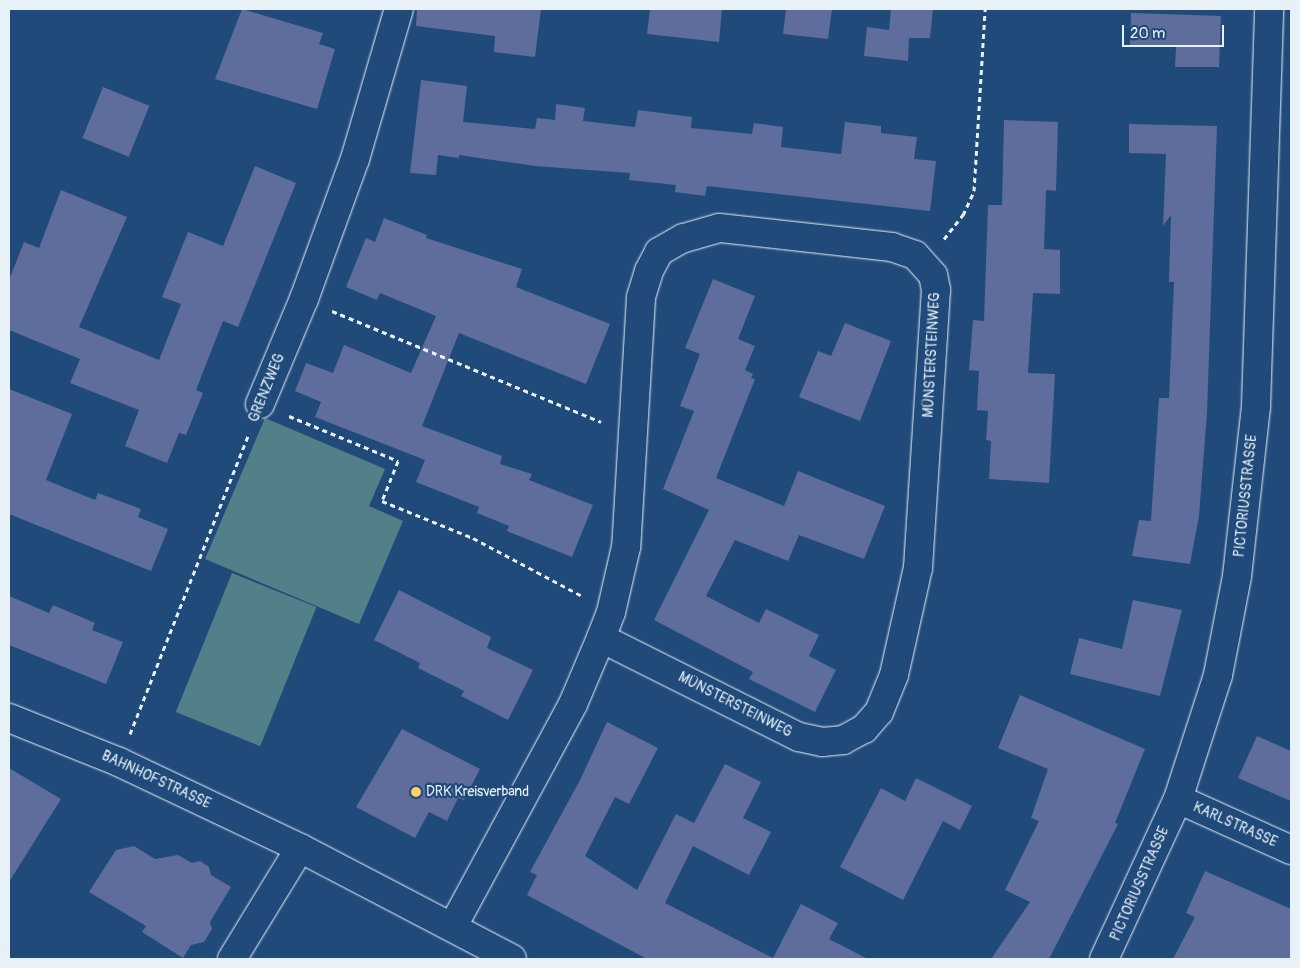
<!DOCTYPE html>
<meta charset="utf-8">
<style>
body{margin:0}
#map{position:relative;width:1300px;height:968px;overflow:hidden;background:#1f4a7a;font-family:Pangolin,sans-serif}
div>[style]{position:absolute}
.green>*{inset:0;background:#528089;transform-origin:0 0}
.building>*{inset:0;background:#5e6d9b;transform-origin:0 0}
.path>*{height:3px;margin-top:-1.5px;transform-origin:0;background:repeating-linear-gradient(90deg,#e8f1f8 0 5px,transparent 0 9px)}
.roads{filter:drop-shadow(0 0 1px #e8f1f8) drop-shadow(0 0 1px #e8f1f8)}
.minor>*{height:28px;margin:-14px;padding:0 14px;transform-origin:14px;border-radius:14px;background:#1f4a7a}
.dots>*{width:14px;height:14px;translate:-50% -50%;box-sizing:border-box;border:2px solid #1f4a7a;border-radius:50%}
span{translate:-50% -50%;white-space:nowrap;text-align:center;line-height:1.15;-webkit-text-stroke:4.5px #1f4a7a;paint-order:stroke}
.street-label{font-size:14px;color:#e8f1f8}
.poi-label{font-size:14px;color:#e8f1f8}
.left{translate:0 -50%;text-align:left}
.frame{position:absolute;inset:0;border:10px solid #e8f1f8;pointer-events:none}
.scale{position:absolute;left:1122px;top:25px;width:102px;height:22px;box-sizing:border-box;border:2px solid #e8f1f8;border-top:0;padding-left:6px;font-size:15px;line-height:18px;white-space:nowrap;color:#e8f1f8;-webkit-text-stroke:4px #1f4a7a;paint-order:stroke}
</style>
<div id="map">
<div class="green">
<i style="clip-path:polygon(265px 418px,385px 469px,369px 506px,403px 521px,359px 624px,205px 559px)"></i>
<i style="left:232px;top:573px;width:91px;height:150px;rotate:22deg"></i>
</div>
<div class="building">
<i style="clip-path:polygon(242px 9px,323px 33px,319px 44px,335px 49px,317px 109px,215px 79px)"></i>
<i style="clip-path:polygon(417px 9px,541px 9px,535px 57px,494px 52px,495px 36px,416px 26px)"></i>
<i style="clip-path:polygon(650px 9px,722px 9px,719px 42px,647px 34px)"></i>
<i style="clip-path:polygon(786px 9px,832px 9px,828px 39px,783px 34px)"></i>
<i style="clip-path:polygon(891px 9px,933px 9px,930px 38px,909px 38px,908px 61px,864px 56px,867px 27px,889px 30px)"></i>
<i style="clip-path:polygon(1131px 13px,1221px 16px,1219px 67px,1175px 67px,1176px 47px,1130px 45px)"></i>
<i style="clip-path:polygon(421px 80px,467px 86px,463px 122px,535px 129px,537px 118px,555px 120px,556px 104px,585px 108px,583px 121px,635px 127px,638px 110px,692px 117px,691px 128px,752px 134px,754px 123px,783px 127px,781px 147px,841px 154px,845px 122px,881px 126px,881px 133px,917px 137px,914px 159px,936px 161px,930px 211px,707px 186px,705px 196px,675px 192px,676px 185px,629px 180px,630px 173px,535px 166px,459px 155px,459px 158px,438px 155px,436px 175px,410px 173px)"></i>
<i style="left:103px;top:87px;width:50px;height:55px;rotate:22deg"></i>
<i style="clip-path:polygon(1004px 120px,1058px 122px,1056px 191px,1046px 190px,1044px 249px,1060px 250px,1060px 294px,1033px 293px,1028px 373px,1055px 374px,1049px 483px,989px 479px,991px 441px,986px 440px,988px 411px,977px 410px,979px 371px,969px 370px,973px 320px,984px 321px,988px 205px,1002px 205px)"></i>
<i style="clip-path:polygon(1129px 124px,1217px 126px,1207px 413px,1199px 516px,1190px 564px,1132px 556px,1139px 520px,1151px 521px,1159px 398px,1169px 398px,1174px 282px,1169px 282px,1171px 215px,1163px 226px,1166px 154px,1129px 153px)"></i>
<i style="clip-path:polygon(255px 166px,296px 183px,238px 327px,223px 321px,196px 390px,203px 393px,186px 435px,179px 433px,167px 463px,125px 446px,139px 410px,70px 383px,80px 359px,9px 330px,9px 280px,24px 242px,39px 248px,61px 190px,127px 217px,79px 327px,159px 360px,181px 304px,162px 297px,188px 232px,223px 246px)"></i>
<i style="clip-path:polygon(384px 218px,427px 235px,426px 238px,522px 269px,516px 287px,610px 324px,586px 384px,459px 333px,422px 426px,502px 456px,500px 464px,532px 474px,529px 480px,593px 505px,572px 557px,507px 531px,509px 526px,477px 513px,479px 507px,416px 482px,425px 460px,315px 417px,321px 402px,295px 391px,306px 363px,333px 373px,344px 345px,411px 373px,436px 316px,380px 293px,377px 300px,346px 287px,366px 238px,375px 242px)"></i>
<i style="clip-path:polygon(713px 279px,755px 296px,738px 339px,755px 346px,745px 370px,753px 374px,751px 378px,755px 379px,716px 478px,784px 506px,798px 471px,885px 506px,864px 559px,799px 535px,788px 561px,735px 540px,706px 596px,759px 623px,766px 609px,819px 635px,809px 656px,836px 670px,815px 712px,749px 679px,753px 672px,654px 620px,709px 510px,663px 489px,694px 411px,680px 406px,700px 354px,685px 348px)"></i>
<i style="clip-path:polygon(845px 323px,891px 341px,860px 421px,799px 397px,818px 351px,831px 356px)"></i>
<i style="clip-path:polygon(9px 389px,72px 414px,46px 480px,95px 500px,98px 493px,141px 509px,138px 517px,168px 529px,151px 571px,9px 514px)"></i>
<i style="clip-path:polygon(399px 590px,491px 637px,487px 648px,533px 670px,508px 720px,461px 696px,464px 691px,418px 668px,420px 663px,374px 640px)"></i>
<i style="clip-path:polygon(9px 596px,49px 613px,53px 605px,95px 623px,92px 630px,123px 642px,106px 684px,9px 645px)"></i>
<i style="clip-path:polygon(1133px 600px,1182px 610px,1160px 696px,1070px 674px,1079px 638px,1122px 649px)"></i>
<i style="clip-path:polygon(1020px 695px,1145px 749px,1115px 823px,1118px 824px,1049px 959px,991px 959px,1030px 902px,1005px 890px,1039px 821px,1031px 818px,1048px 769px,998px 748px)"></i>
<i style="clip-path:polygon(607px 722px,658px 748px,629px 804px,615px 797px,585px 856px,637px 890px,676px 814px,694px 823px,725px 764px,761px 782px,743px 818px,771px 832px,749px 875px,693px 846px,665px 903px,773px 958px,801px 904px,838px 923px,829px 939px,868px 959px,647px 959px,527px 895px,537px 875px,530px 872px,580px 780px)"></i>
<i style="clip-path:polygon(402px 729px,480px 769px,464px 800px,458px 798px,447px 821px,429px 812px,415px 838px,356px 807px)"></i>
<i style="clip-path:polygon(1257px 736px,1291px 751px,1291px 801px,1238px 778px)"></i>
<i style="clip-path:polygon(9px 768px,61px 799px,9px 882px)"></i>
<i style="clip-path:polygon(916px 778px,972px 806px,960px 830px,943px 821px,903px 900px,840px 867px,881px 788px,905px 801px)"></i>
<i style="clip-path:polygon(134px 846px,155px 859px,178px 855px,192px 863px,200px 861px,209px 867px,211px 875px,231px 887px,210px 922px,212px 929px,204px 942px,191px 945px,183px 958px,142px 932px,146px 926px,89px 892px,116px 850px)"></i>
<i style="clip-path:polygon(1205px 871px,1291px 909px,1291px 959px,1173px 959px,1195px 917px,1186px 913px)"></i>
</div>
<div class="path">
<i style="left:944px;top:239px;width:31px;rotate:-52deg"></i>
<i style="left:963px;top:215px;width:26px;rotate:-65deg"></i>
<i style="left:974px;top:191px;width:182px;rotate:-86.5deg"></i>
<i style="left:332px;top:311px;width:291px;rotate:22.4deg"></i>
<i style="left:289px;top:416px;width:118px;rotate:22.4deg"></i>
<i style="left:398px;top:461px;width:43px;rotate:111.8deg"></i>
<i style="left:382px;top:501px;width:98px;rotate:22.1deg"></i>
<i style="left:473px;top:538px;width:123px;rotate:28deg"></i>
<i style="left:130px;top:734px;width:324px;rotate:-68.4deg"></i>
</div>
<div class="roads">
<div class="minor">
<i style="left:260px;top:404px;width:114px;rotate:-67.3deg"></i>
<i style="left:304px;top:299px;width:149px;rotate:-70deg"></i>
<i style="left:355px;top:159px;width:156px;rotate:-73.7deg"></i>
<i style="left:9px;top:718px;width:118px;rotate:21.8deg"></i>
<i style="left:119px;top:762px;width:200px;rotate:25.4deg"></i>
<i style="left:300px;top:848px;width:239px;rotate:27.6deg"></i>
<i style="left:1178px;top:799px;width:124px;rotate:24.3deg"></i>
<i style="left:453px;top:926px;width:252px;rotate:-61.6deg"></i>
<i style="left:573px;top:704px;width:72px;rotate:-67deg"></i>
<i style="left:601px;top:638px;width:221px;rotate:26.6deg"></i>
<i style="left:799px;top:737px;width:24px;rotate:12deg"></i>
<i style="left:822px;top:742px;width:21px;rotate:-5deg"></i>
<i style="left:843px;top:740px;width:24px;rotate:-28deg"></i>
<i style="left:864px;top:729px;width:23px;rotate:-49deg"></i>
<i style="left:879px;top:712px;width:40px;rotate:-68deg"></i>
<i style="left:894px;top:675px;width:110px;rotate:-77.4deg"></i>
<i style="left:918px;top:568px;width:279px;rotate:-86.3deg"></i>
<i style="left:936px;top:290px;width:15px;rotate:-101deg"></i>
<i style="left:933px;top:275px;width:27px;rotate:-132deg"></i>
<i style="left:915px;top:255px;width:24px;rotate:-161deg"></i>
<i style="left:892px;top:247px;width:174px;rotate:-173.7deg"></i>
<i style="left:719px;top:228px;width:37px;rotate:164deg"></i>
<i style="left:683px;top:238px;width:28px;rotate:150deg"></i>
<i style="left:659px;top:252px;width:21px;rotate:118deg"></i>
<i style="left:649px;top:271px;width:28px;rotate:107deg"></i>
<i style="left:641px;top:298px;width:249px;rotate:93.4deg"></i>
<i style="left:626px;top:547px;width:67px;rotate:103deg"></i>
<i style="left:611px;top:612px;width:28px;rotate:111deg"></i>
<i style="left:232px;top:959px;width:130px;rotate:-58.5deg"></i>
<i style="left:1104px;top:959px;width:176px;rotate:-65.2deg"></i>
<i style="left:1178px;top:799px;width:130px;rotate:-72.1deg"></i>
<i style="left:1218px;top:675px;width:101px;rotate:-79.1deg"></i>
<i style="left:1237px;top:576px;width:171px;rotate:-83.6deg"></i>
<i style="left:1256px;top:406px;width:397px;rotate:-88.1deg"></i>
</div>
</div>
<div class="dots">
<i style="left:416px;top:792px;background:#ffd166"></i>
</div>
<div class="street-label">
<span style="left:932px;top:355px;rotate:-87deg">MÜNSTERSTEINWEG</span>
<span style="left:267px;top:388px;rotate:-68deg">GRENZWEG</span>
<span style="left:1246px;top:496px;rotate:-84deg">PICTORIUSSTRASSE</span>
<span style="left:735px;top:705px;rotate:27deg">MÜNSTERSTEINWEG</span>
<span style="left:156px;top:780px;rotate:25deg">BAHNHOFSTRASSE</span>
<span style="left:1235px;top:825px;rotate:24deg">KARLSTRASSE</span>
<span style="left:1140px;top:884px;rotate:-66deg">PICTORIUSSTRASSE</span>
</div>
<div class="poi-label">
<span class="left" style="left:426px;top:792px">DRK Kreisverband</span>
</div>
<div class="frame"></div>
<div class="scale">20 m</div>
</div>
